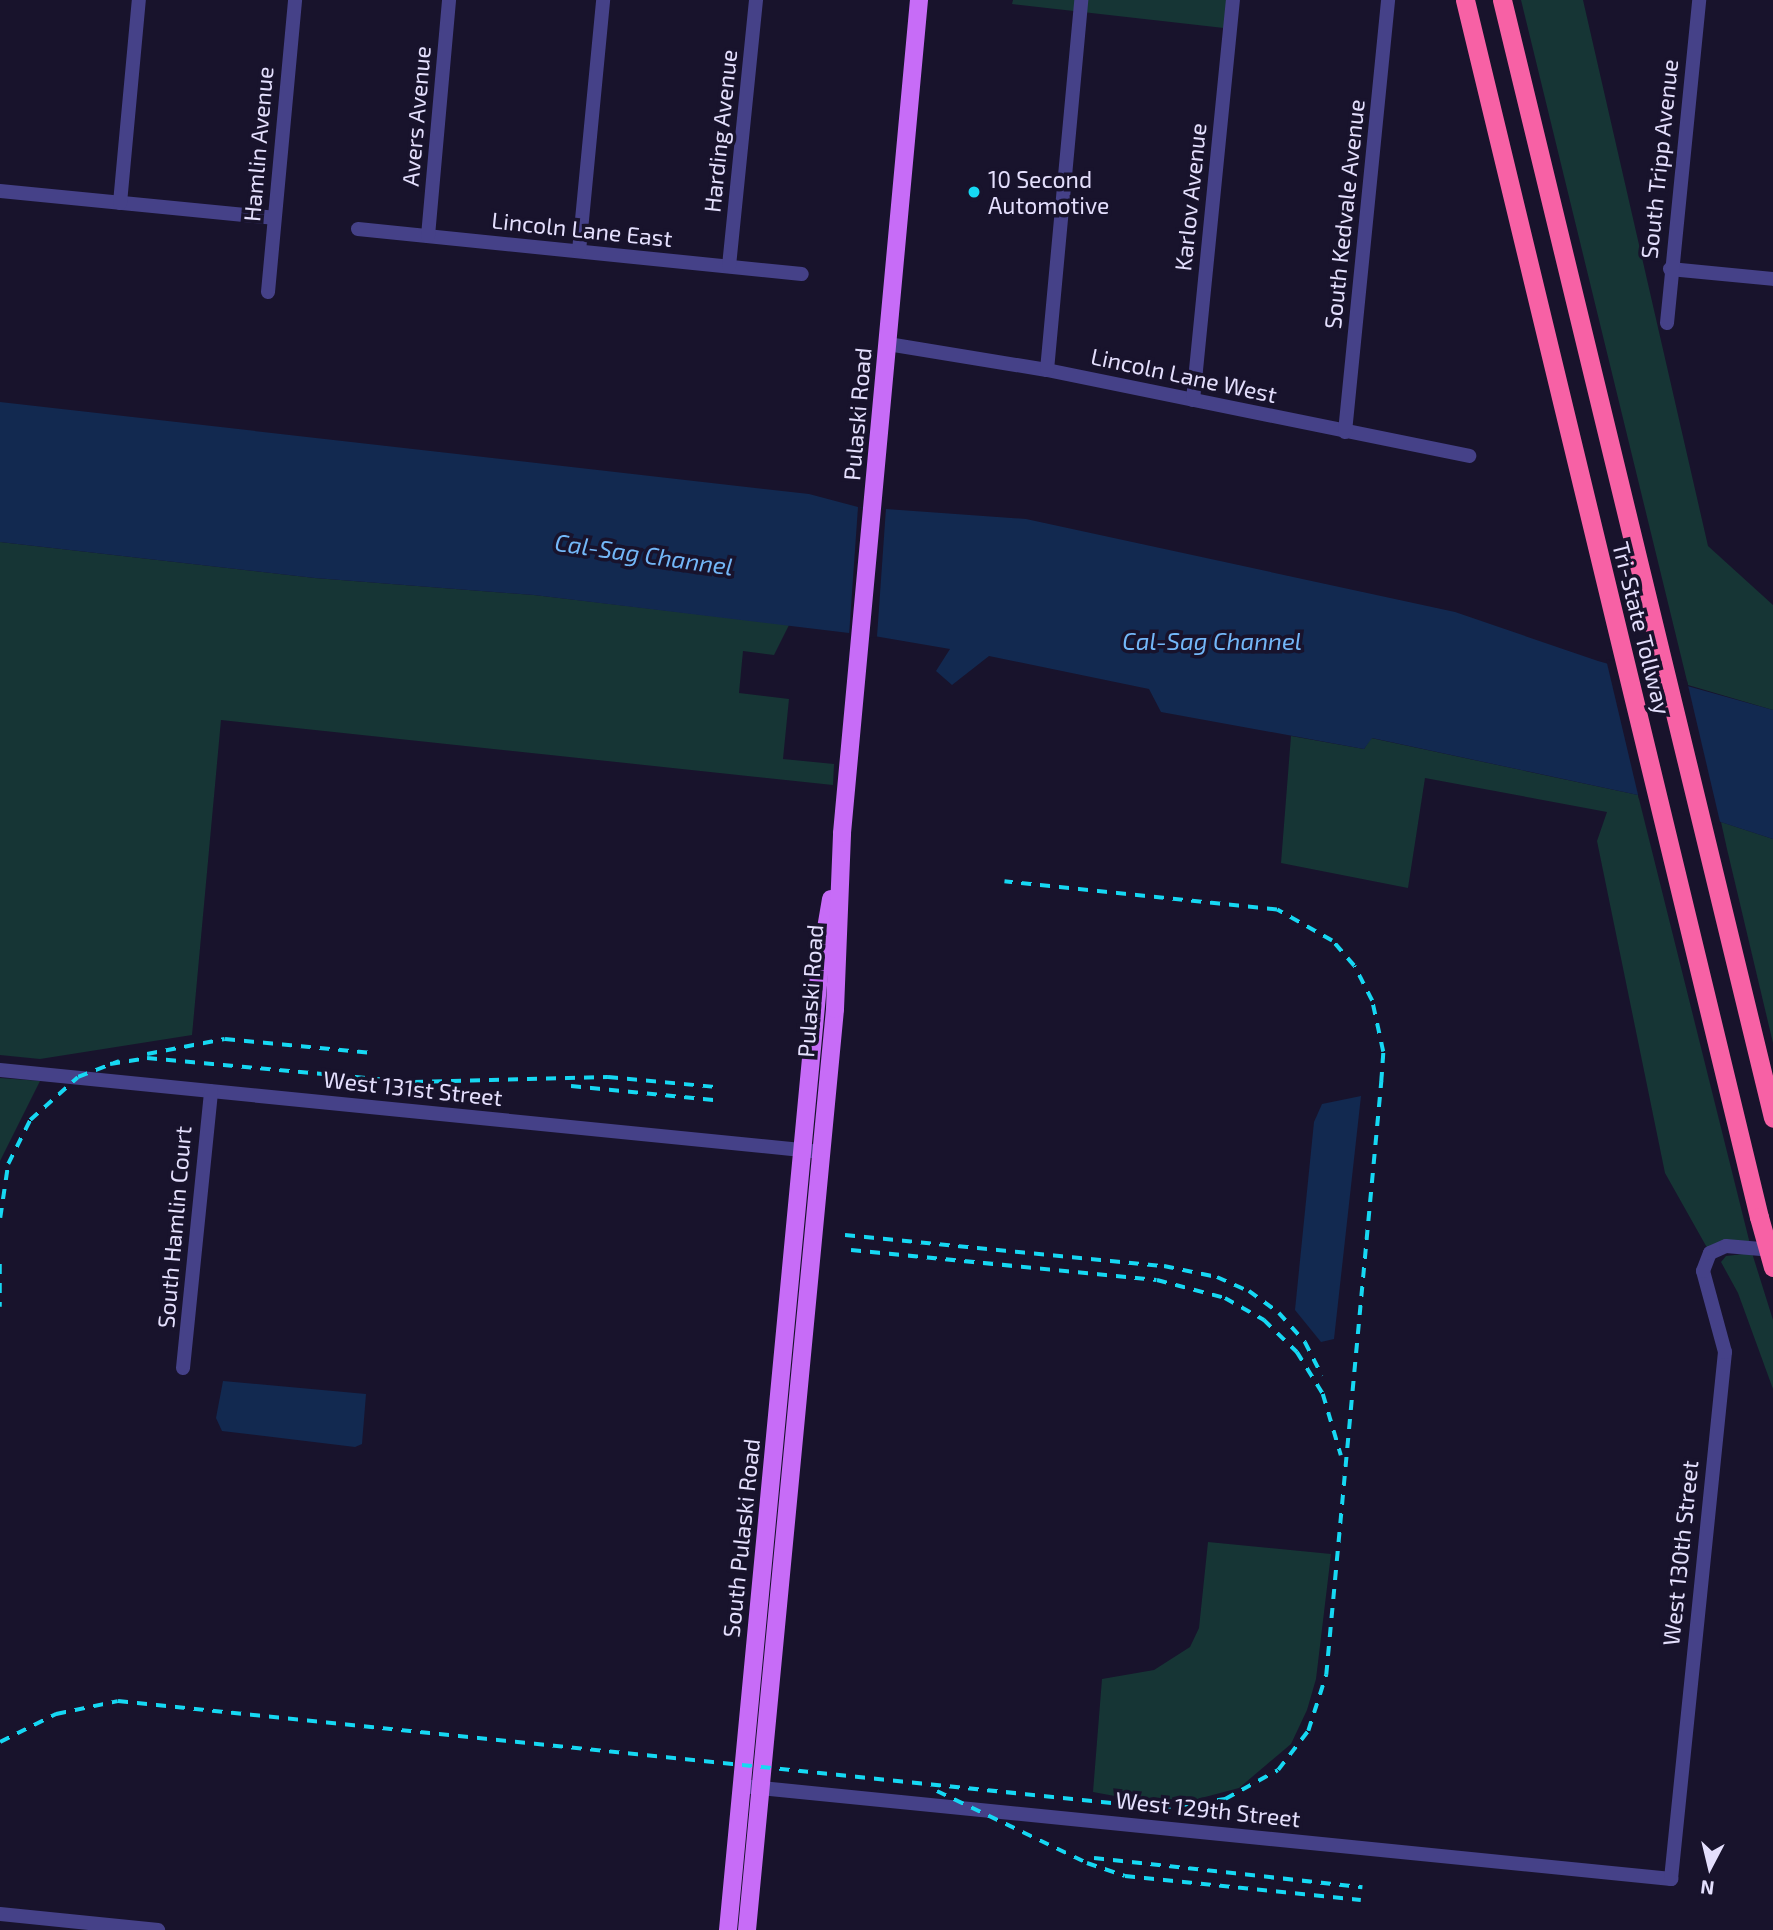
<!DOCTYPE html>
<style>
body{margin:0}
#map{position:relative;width:1773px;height:1930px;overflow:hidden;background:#18132c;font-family:"Exo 2",sans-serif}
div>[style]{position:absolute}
.green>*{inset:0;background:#163535}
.water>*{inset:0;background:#122950}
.pier>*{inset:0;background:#18132c;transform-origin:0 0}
.minor>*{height:14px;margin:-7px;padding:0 7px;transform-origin:7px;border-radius:7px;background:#454188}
.major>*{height:18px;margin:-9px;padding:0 9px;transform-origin:9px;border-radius:9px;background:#c76cf7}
.highway>*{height:19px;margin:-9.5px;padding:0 9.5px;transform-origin:9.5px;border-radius:9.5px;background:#f761a5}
.rail>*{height:3.5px;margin-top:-1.75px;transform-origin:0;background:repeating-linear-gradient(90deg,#16d8f3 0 10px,transparent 0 19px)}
.highway-bridge>*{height:19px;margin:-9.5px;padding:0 9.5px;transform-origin:9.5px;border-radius:9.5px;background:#f761a5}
.dots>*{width:19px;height:19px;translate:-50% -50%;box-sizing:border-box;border:4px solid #18132c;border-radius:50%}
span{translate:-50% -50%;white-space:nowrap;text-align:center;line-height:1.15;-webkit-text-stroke:7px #18132c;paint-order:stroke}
.street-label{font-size:23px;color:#e4dffd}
.poi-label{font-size:23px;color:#e4dffd}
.left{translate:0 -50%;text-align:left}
.water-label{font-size:24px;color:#73b7f8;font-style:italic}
.north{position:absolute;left:1675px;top:1832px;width:70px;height:70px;-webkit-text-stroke:5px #18132c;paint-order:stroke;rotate:187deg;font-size:19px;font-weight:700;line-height:28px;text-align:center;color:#e4dffd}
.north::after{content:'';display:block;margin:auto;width:24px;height:32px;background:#e4dffd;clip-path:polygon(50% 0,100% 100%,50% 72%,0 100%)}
</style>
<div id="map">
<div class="green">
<i style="clip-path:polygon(1013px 0,1228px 0,1224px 28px,1012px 4px)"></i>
<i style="clip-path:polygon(1521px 0,1583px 0,1708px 546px,1773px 605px,1773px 710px,1688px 685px)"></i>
<i style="clip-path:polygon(0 542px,315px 578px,534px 595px,789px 625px,774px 655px,743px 651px,739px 693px,789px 699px,783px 759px,834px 764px,833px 785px,221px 720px,192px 1035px,40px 1059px,0 1055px)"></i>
<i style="clip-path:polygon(1291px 736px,1364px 749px,1371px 738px,1638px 795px,1751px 1248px,1710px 1253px,1665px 1173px,1597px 841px,1607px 812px,1425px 778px,1408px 888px,1281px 863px)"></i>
<i style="clip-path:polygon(1721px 822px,1773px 839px,1773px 1043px,1727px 849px)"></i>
<i style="clip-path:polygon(0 1078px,40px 1081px,0 1161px)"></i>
<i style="clip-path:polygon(1752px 1253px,1773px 1320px,1773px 1389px,1738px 1293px,1721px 1262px,1726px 1256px)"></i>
<i style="clip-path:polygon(1208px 1542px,1331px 1554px,1316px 1679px,1307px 1710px,1291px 1744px,1239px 1788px,1186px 1802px,1153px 1803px,1093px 1792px,1102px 1679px,1154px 1670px,1190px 1647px,1199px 1628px)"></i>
</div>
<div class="water">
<i style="clip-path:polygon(0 402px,809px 494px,858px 507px,1026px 519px,1455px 612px,1598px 661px,1773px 710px,1773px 839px,1638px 795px,1372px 738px,1364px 749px,1161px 712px,1149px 689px,989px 656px,952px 685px,936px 671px,950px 649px,874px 636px,534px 595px,315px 578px,0 542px)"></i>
<i style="clip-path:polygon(1361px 1096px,1334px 1339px,1321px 1342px,1295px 1310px,1314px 1122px,1322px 1104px)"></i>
<i style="clip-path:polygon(223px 1381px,366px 1394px,362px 1444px,355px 1447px,222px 1431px,216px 1418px)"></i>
</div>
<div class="pier">
<i style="left:858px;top:507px;width:28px;height:129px;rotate:4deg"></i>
<i style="clip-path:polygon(1606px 659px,1687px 681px,1721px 826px,1639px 799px)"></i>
</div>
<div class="minor">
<i style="left:0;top:191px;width:275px;rotate:5.6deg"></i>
<i style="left:120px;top:203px;width:204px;rotate:-84.7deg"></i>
<i style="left:358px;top:229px;width:446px;rotate:5.8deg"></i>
<i style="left:428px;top:236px;width:237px;rotate:-84.9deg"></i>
<i style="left:579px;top:251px;width:252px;rotate:-84.5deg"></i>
<i style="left:729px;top:266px;width:267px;rotate:-84.2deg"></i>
<i style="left:1670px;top:269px;width:103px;rotate:5.5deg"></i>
<i style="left:268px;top:292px;width:293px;rotate:-84.7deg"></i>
<i style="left:1667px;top:323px;width:325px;rotate:-84.3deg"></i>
<i style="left:888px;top:344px;width:161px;rotate:9.3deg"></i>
<i style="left:1047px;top:370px;width:431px;rotate:11.5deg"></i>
<i style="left:1047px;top:370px;width:372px;rotate:-84.7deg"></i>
<i style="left:1193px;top:400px;width:402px;rotate:-84.3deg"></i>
<i style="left:1345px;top:432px;width:434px;rotate:-84.3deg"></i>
<i style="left:0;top:1070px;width:825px;rotate:5.7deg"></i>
<i style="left:183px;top:1368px;width:278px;rotate:-84.2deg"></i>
<i style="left:751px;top:1787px;width:925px;rotate:5.71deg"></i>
<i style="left:1671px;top:1879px;width:530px;rotate:-84.15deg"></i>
<i style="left:1725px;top:1352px;width:84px;rotate:-105.2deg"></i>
<i style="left:1703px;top:1271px;width:19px;rotate:-69deg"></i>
<i style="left:1710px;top:1253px;width:17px;rotate:-24deg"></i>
<i style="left:1726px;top:1246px;width:47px;rotate:4.9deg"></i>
<i style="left:0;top:1914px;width:159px;rotate:5.8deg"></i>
</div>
<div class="major">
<i style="left:728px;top:1930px;width:970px;rotate:-84.56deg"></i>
<i style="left:820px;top:964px;width:66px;rotate:-80.4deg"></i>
<i style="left:747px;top:1930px;width:925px;rotate:-84.54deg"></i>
<i style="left:835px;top:1009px;width:176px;rotate:-87.7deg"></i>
<i style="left:842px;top:833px;width:837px;rotate:-84.72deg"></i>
</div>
<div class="highway">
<i style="left:1465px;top:0;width:1252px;rotate:76.42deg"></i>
<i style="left:1502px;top:0;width:1150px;rotate:76.37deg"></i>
</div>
<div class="rail">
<i style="left:147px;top:1054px;width:79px;rotate:-10.9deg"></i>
<i style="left:225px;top:1039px;width:148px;rotate:5.4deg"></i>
<i style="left:110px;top:1064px;width:37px;rotate:-9deg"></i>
<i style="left:147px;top:1058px;width:267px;rotate:5.2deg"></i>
<i style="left:413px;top:1082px;width:195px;rotate:-1.5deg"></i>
<i style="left:608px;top:1077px;width:107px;rotate:5.3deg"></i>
<i style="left:571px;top:1086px;width:143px;rotate:5.6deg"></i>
<i style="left:0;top:1218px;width:55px;rotate:-81.6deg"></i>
<i style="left:8px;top:1164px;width:49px;rotate:-63.4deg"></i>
<i style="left:30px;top:1120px;width:64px;rotate:-41.9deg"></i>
<i style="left:78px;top:1077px;width:44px;rotate:-21.3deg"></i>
<i style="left:845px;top:1235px;width:321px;rotate:5.6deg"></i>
<i style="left:1164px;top:1266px;width:54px;rotate:11.7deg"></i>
<i style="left:1217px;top:1277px;width:35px;rotate:24deg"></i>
<i style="left:1249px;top:1291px;width:37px;rotate:36deg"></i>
<i style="left:1279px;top:1313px;width:39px;rotate:48deg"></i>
<i style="left:1305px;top:1342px;width:38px;rotate:63deg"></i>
<i style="left:851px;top:1250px;width:307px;rotate:5.6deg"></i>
<i style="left:1157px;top:1280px;width:70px;rotate:14.8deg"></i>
<i style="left:1225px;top:1298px;width:45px;rotate:29.4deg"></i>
<i style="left:1264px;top:1320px;width:46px;rotate:44.1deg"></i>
<i style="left:1297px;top:1352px;width:49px;rotate:58.2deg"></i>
<i style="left:1323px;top:1394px;width:64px;rotate:73.6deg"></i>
<i style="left:0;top:1264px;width:43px;rotate:90deg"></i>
<i style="left:0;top:1742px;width:63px;rotate:-26.6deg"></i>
<i style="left:56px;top:1714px;width:63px;rotate:-11.8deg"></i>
<i style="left:118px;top:1701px;width:1048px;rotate:5.86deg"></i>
<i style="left:1161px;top:1808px;width:65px;rotate:-8deg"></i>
<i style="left:1225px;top:1799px;width:60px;rotate:-28.7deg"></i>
<i style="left:1278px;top:1770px;width:49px;rotate:-52.4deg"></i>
<i style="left:1308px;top:1731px;width:59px;rotate:-72.2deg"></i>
<i style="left:1326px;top:1675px;width:596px;rotate:-84.7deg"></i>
<i style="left:1381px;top:1082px;width:30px;rotate:-86deg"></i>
<i style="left:1383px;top:1052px;width:52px;rotate:-102.2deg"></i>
<i style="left:1372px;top:1001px;width:39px;rotate:-117deg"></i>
<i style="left:1354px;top:966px;width:33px;rotate:-131deg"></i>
<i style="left:1332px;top:941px;width:63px;rotate:-150.6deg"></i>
<i style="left:1277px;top:910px;width:274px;rotate:-174.1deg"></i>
<i style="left:937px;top:1791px;width:166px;rotate:25.6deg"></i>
<i style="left:1087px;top:1863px;width:40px;rotate:18.9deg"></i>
<i style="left:1125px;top:1876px;width:237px;rotate:5.8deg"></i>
<i style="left:1094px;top:1858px;width:270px;rotate:6.2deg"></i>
</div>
<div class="highway-bridge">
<i style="left:1759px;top:1217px;width:52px;rotate:74.4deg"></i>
</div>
<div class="dots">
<i style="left:974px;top:192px;background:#16d8f3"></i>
</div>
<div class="street-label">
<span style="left:416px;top:116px;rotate:-85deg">Avers Avenue</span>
<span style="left:720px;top:131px;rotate:-84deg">Harding Avenue</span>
<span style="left:258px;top:144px;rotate:-85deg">Hamlin Avenue</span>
<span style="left:1659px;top:159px;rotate:-84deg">South Tripp Avenue</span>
<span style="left:1190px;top:197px;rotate:-84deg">Karlov Avenue</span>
<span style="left:1344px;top:214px;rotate:-84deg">South Kedvale Avenue</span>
<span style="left:582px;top:229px;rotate:6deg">Lincoln Lane East</span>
<span style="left:1184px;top:375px;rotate:12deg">Lincoln Lane West</span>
<span style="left:857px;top:414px;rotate:-85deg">Pulaski Road</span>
<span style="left:1642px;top:628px;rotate:76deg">Tri-State Tollway</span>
<span style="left:810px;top:991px;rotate:-86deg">Pulaski Road</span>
<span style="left:413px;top:1088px;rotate:6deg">West 131st Street</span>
<span style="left:174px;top:1227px;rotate:-85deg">South Hamlin Court</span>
<span style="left:741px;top:1538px;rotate:-84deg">South Pulaski Road</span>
<span style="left:1680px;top:1553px;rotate:-84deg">West 130th Street</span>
<span style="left:1208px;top:1809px;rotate:6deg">West 129th Street</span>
</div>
<div class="poi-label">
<span class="left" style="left:988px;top:192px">10 Second<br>Automotive</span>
</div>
<div class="water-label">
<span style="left:644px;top:554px;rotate:8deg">Cal-Sag Channel</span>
<span style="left:1212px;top:641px">Cal-Sag Channel</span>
</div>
<div class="north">N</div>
</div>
